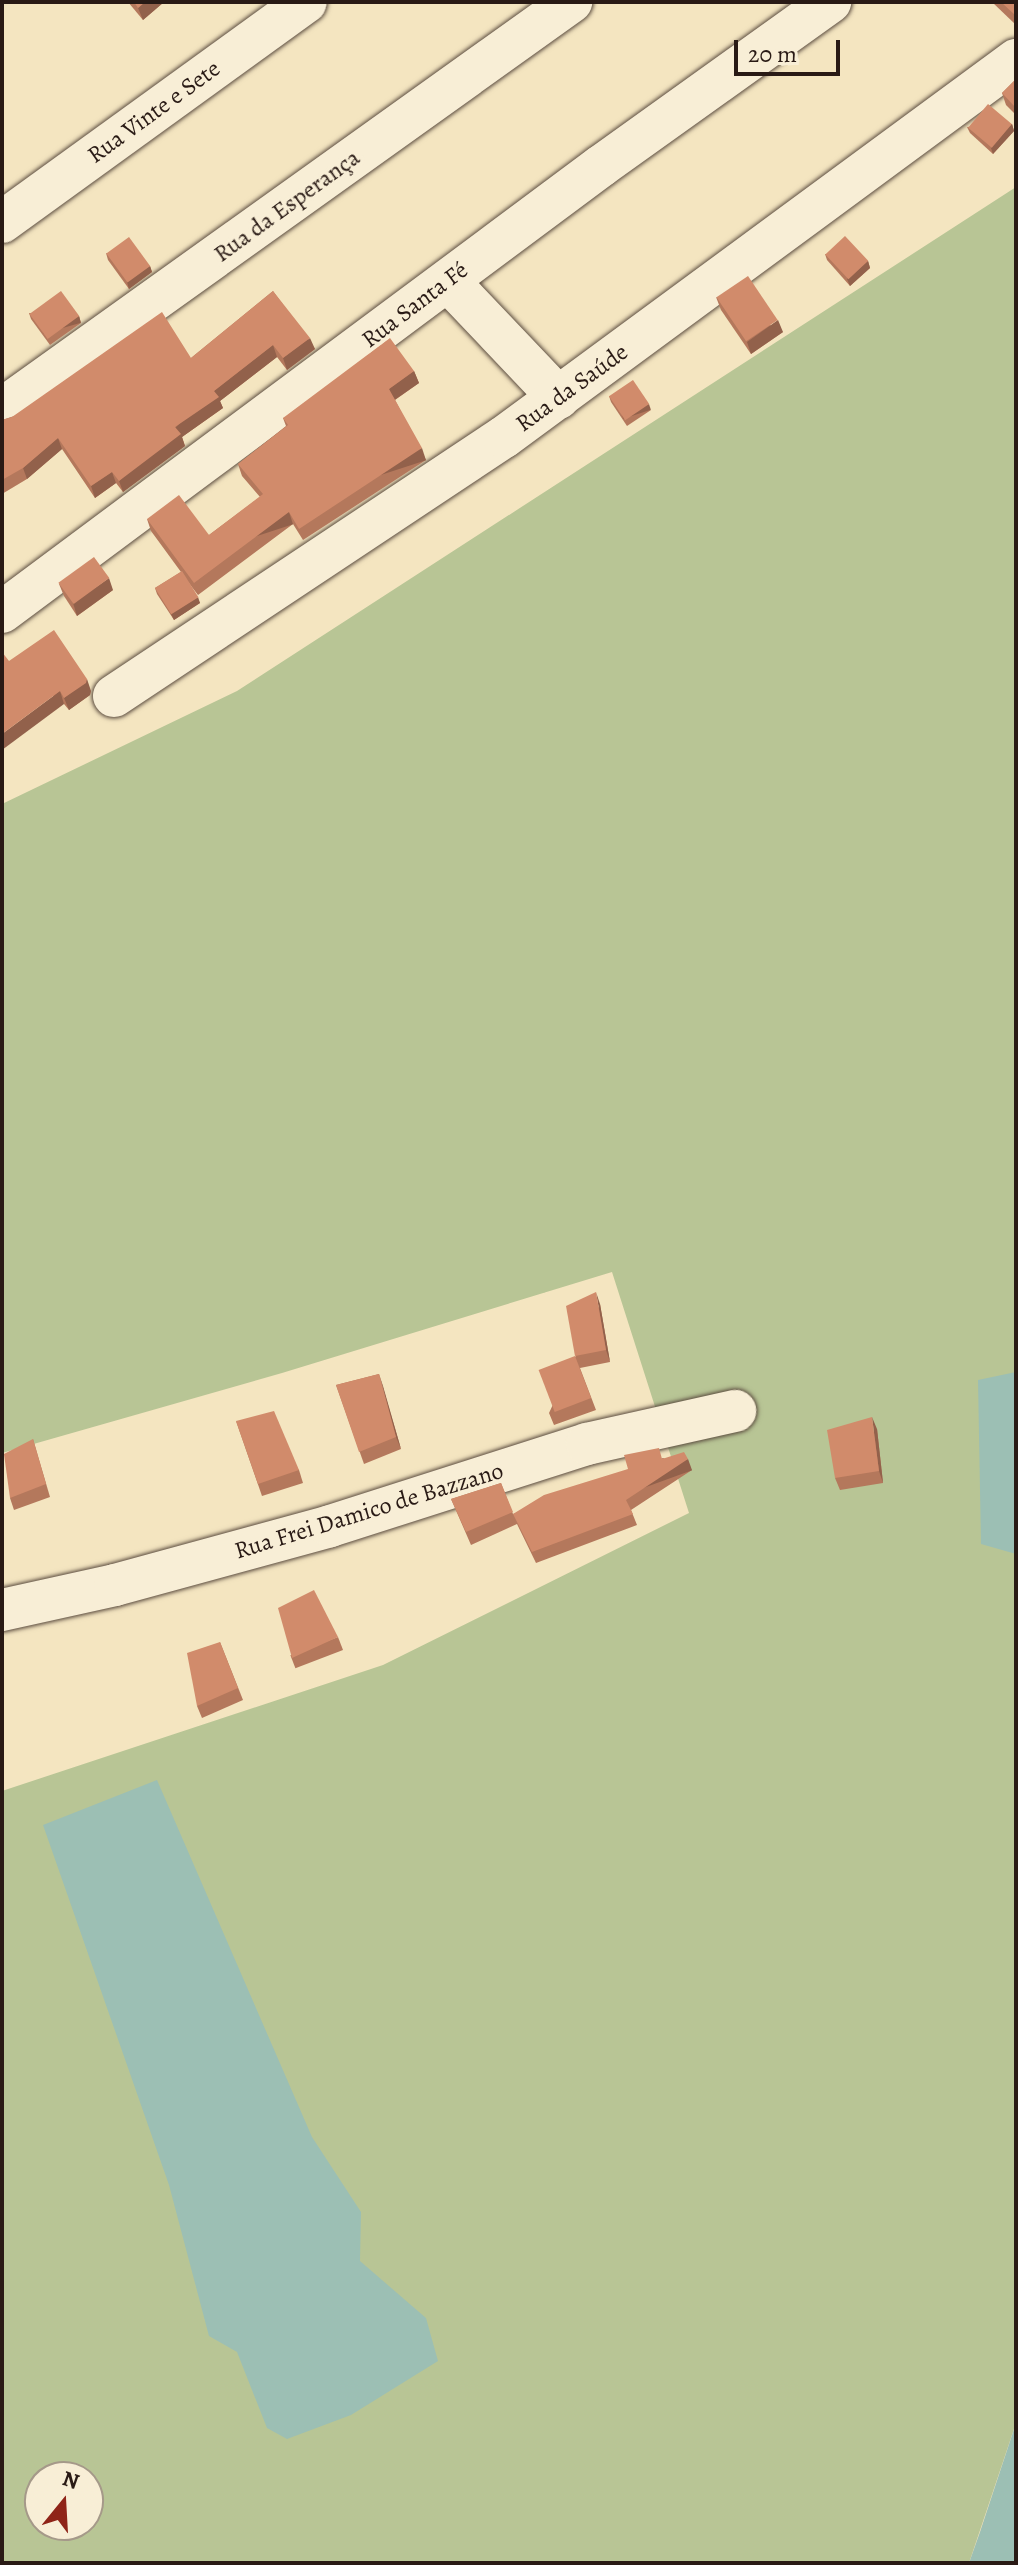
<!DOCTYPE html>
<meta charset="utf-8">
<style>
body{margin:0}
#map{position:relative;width:1018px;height:2565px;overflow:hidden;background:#f4e5c0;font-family:Alegreya,serif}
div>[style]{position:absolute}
.green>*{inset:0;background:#b8c595}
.water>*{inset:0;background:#9cbfb4}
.roads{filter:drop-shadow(0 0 2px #5c4d40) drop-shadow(0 0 2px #5c4d40)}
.minor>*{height:42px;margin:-21px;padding:0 21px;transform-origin:21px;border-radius:21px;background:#f8eed6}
.wall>*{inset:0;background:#b4785c;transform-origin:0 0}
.shaded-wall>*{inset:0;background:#92614b;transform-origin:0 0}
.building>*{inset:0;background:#d18b6b;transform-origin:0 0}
span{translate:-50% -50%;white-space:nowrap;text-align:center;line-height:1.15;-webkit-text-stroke:7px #f8eed6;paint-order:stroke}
.street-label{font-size:24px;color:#291a15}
.frame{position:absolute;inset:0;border:4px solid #291a15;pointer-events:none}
.north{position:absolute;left:24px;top:2461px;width:80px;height:80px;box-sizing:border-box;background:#f8eed6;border:2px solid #a59989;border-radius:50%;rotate:18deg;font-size:22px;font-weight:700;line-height:32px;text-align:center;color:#291a15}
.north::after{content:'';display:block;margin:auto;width:28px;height:36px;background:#8f2418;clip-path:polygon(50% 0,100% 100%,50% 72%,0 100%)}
.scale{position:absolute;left:734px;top:40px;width:106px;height:36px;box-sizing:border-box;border:4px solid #291a15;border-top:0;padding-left:10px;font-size:24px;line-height:28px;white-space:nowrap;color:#291a15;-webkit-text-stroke:6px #f8eed6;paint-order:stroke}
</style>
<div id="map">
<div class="green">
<i style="clip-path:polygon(evenodd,1016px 187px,1016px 2423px,969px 2563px,2px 2563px,2px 1791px,383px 1665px,689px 1513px,612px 1272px,282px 1373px,2px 1453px,2px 804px,237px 691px,1016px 187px,40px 2477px,88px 2477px,88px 2525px,40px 2525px,40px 2477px)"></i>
</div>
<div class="water">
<i style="clip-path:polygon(1016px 1372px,1016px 1554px,981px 1544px,978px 1380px)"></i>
<i style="clip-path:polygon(157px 1780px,312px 2137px,361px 2212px,360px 2261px,426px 2318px,438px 2361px,351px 2415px,287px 2439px,267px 2428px,237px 2352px,209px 2336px,169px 2185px,43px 1825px)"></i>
<i style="clip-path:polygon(1016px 2423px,1016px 2563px,969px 2563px,980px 2532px)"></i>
</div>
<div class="roads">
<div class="minor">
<i style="left:2px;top:222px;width:375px;rotate:-35.9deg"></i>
<i style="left:448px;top:281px;width:161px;rotate:46.5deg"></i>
<i style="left:2px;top:409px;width:700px;rotate:-35.58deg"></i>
<i style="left:2px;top:612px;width:747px;rotate:-36.67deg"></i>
<i style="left:601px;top:166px;width:282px;rotate:-35.6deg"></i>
<i style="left:114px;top:696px;width:468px;rotate:-33.6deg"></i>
<i style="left:504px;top:437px;width:636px;rotate:-36.37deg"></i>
<i style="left:2px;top:1610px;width:116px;rotate:-12.5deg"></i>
<i style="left:115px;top:1585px;width:223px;rotate:-15.3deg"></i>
<i style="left:330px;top:1526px;width:270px;rotate:-17.7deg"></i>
<i style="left:587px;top:1444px;width:152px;rotate:-12.6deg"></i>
</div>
</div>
<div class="wall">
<i style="clip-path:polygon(128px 2px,164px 2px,143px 20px)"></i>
<i style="clip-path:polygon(992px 2px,1016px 2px,1016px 25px)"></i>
<i style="clip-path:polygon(1016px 79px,1016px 115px,1006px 105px,1002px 93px)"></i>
<i style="clip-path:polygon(1012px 124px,1014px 131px,993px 154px,970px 133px,967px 127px)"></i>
<i style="clip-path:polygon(106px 253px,150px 266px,152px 272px,129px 289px,108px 260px)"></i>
<i style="clip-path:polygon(825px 254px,868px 261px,870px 268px,850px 286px,827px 260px)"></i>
<i style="clip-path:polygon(273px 291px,315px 349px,287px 370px,277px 357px,220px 401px,223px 408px,182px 437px,185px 446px,123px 492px,116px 483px,95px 498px,62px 449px,27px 479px,2px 494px,2px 420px,191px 358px)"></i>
<i style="clip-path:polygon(716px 297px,783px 332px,751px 354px,721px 310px)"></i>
<i style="clip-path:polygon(29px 313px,79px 316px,81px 323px,50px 345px,31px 319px)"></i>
<i style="clip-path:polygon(414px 371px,419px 383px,395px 400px,426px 460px,303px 540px,293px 524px,198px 595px,188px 582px,200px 603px,174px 620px,157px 594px,155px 588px,181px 572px,151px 531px,147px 519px,209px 535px,260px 497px,242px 476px,238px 464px,286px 426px,283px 418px)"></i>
<i style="clip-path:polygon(609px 396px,651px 410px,627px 426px,611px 402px)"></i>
<i style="clip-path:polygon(59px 584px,113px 590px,77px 616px,64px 596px)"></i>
<i style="clip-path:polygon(9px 661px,91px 691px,90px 695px,69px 710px,64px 704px)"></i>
<i style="clip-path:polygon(600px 1304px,610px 1362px,580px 1368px,596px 1410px,554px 1425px,549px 1413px)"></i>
<i style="clip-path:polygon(379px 1374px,401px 1449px,364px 1464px,336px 1385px)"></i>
<i style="clip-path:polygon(236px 1421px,299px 1470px,303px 1483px,262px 1496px)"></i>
<i style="clip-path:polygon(877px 1429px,883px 1483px,840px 1490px,835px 1478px)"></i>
<i style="clip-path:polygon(33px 1439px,50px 1497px,14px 1510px,10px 1498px)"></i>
<i style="clip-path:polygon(663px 1458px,692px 1470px,631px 1510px,637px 1525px,536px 1563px,517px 1524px,471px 1545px,451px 1499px,501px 1483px,513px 1514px)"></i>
<i style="left:338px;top:1637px;width:14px;height:51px;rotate:69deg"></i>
<i style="clip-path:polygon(220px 1642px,243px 1700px,202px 1718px,197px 1706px)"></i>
</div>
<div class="shaded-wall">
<i style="clip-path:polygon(145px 2px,164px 2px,143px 20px,138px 8px)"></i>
<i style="clip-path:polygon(1012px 124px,1014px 131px,993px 154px,991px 148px)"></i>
<i style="clip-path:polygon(868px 261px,870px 268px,850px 286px,847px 279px)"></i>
<i style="clip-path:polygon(150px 266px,152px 272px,129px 289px,127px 282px)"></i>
<i style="left:79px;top:316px;width:7px;height:39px;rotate:74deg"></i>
<i style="clip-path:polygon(778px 320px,783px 332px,751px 354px,747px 342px)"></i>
<i style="clip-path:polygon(310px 338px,315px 349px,287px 370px,283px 358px)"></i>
<i style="clip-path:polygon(273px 345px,277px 357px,220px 401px,223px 408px,182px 437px,185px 446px,123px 492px,119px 481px,214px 391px)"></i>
<i style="clip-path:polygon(414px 371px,419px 383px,393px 401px,389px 389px)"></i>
<i style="left:649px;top:404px;width:6px;height:29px;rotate:72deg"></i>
<i style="clip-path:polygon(58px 438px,62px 449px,27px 479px,23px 468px)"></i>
<i style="left:422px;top:448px;width:13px;height:147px;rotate:72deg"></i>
<i style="clip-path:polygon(112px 472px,116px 483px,95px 498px,91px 486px)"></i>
<i style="left:289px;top:512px;width:13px;height:119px;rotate:72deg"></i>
<i style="clip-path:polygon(109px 578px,113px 590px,77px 616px,73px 603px)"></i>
<i style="clip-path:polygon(198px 597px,200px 603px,174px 620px,171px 614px)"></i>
<i style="clip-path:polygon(87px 679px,91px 691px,90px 695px,69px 710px,64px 698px)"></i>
<i style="clip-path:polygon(60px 691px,64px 704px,2px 750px,2px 734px)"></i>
<i style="clip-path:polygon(596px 1292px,600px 1304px,610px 1362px,606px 1350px)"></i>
<i style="clip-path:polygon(379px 1374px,383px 1386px,401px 1449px,396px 1437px)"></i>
<i style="clip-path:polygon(872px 1417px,877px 1429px,883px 1483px,879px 1471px)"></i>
<i style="left:688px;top:1459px;width:12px;height:74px;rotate:70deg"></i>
</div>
<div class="building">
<i style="clip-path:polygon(134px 2px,145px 2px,138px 8px)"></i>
<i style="clip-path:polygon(1001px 2px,1016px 2px,1016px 16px)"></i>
<i style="clip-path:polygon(1016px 79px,1016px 108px,1002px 93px)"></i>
<i style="left:988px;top:104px;width:31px;height:31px;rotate:40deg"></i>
<i style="left:845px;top:236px;width:34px;height:27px;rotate:47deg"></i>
<i style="left:129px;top:237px;width:36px;height:28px;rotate:54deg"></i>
<i style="left:748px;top:276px;width:53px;height:38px;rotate:56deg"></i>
<i style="left:61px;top:291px;width:31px;height:39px;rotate:54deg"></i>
<i style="clip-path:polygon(273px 291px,310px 338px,283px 358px,273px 345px,214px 391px,219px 397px,175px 427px,181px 434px,119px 481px,112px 472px,91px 486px,58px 438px,23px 468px,2px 480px,2px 420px,12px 417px,162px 312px,191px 358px)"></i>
<i style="clip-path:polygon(390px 338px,414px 371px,389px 389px,422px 448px,299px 529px,289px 512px,194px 583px,147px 519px,179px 495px,209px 535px,263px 494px,238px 464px,288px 425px,283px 418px)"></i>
<i style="left:633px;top:380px;width:29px;height:29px;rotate:56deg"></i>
<i style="left:94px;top:557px;width:26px;height:44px;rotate:54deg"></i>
<i style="left:182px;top:571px;width:31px;height:32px;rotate:58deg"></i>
<i style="clip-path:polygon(54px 630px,87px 679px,86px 683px,64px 698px,60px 691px,2px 734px,2px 652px,9px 661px)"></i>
<i style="clip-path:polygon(596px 1292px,606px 1350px,575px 1356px,566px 1306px)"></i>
<i style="left:575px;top:1356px;width:45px;height:39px;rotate:69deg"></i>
<i style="clip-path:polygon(379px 1374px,396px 1437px,359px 1452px,336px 1385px)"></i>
<i style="clip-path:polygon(274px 1411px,299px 1470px,258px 1484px,236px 1421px)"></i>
<i style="clip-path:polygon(872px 1417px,879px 1471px,835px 1478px,827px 1430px)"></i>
<i style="clip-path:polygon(33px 1439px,46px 1484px,10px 1498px,4px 1454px)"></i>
<i style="clip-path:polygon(659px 1448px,662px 1459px,684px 1452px,688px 1459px,626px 1500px,633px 1514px,532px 1552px,513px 1514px,544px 1495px,628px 1469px,624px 1455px)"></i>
<i style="clip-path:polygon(501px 1483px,513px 1512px,466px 1532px,451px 1499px)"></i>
<i style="clip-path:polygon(314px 1590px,338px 1637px,292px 1658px,278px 1608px)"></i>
<i style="clip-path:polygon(220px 1642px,238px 1688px,197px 1706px,187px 1653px)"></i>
</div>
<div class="street-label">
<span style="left:154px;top:112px;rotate:-36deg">Rua Vinte e Sete</span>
<span style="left:287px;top:206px;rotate:-36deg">Rua da Esperança</span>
<span style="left:415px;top:305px;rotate:-37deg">Rua Santa Fé</span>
<span style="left:572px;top:388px;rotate:-36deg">Rua da Saúde</span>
<span style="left:369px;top:1511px;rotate:-17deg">Rua Frei Damico de Bazzano</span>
</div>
<div class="frame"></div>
<div class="north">N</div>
<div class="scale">20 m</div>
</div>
